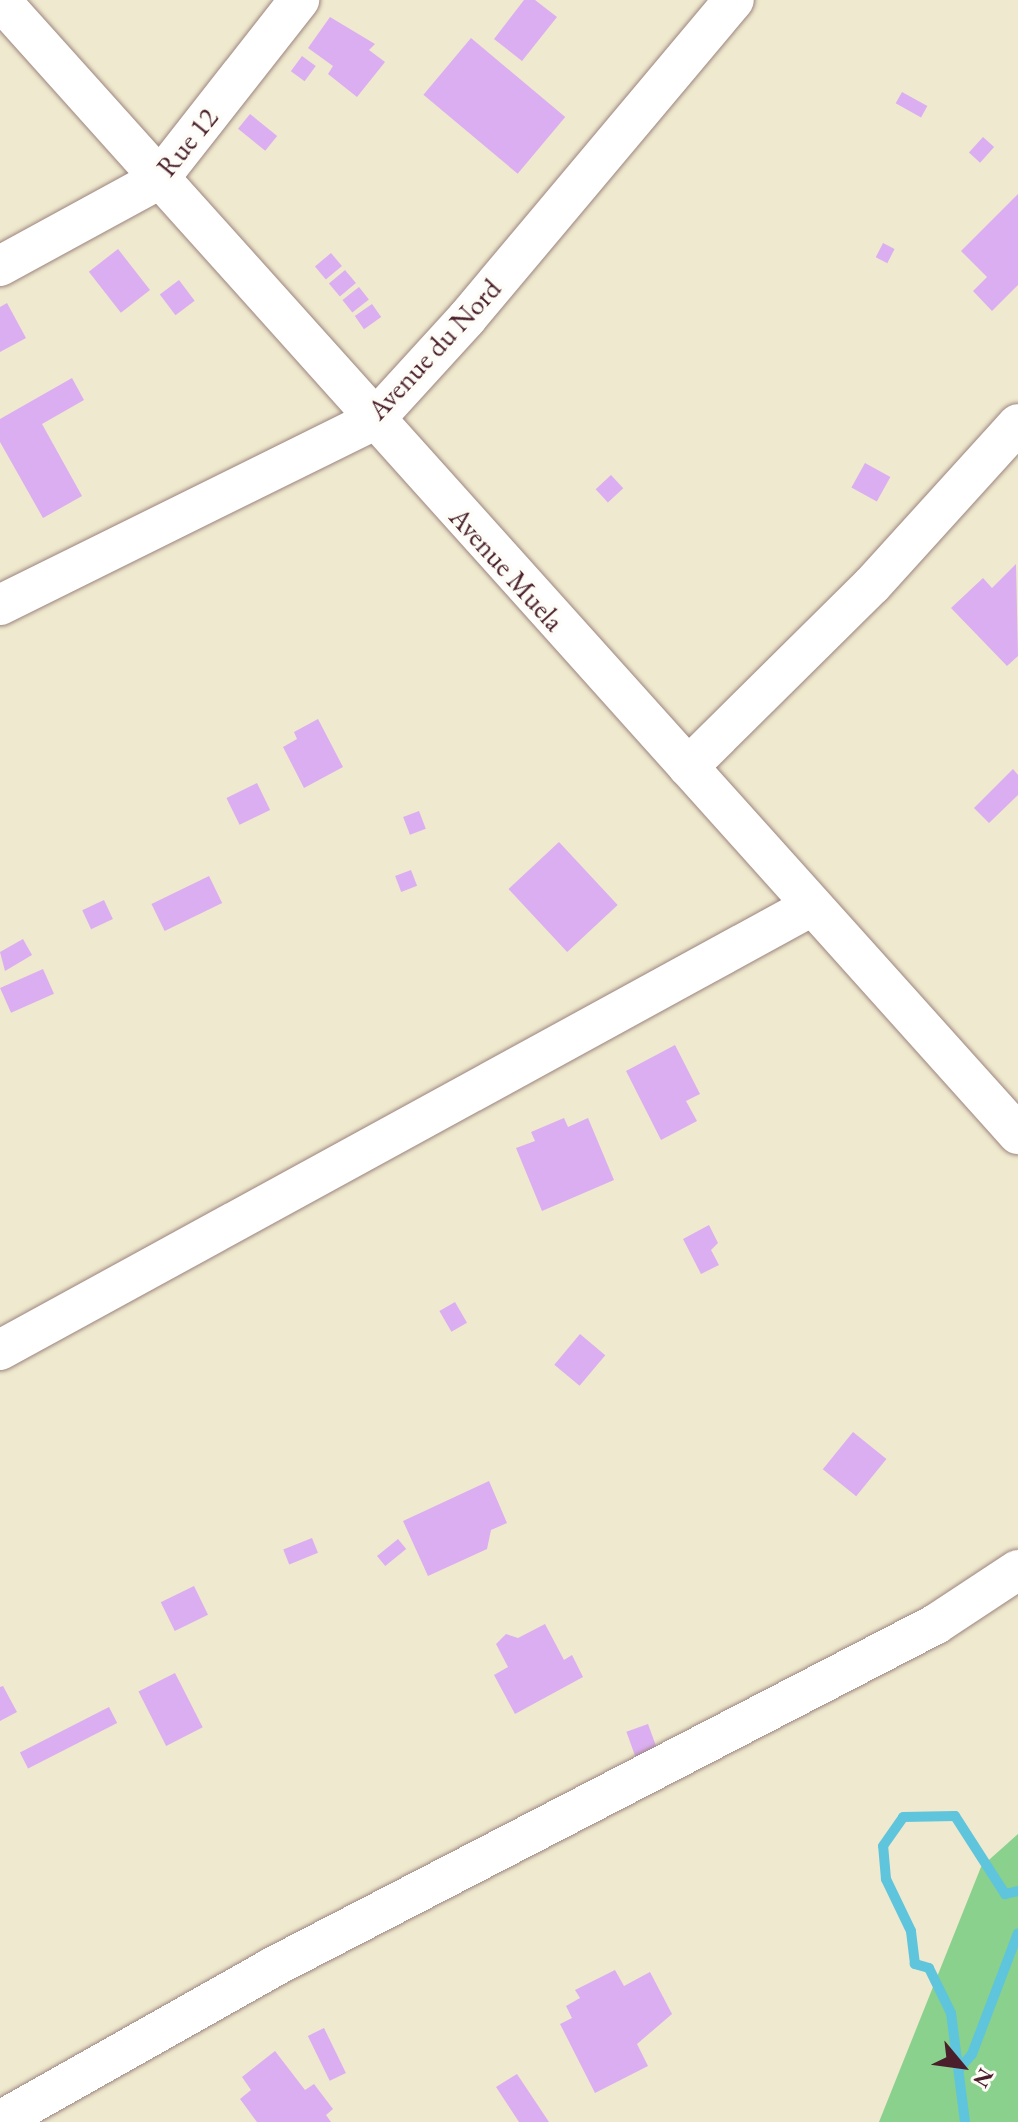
<!DOCTYPE html>
<style>
body{margin:0}
#map{position:relative;width:1018px;height:2122px;overflow:hidden;background:#efe9cf;font-family:"EB Garamond",serif}
div>[style]{position:absolute}
.green>*{inset:0;background:#89d18c}
.stream>*{height:10px;margin:-5px;padding:0 5px;transform-origin:5px;border-radius:5px;background:#5fc5dc}
.building>*{inset:0;background:#dbaef1;transform-origin:0 0}
.roads{filter:drop-shadow(0 0 2px #9c847d) drop-shadow(0 0 2px #9c847d)}
.minor>*{height:40px;margin:-20px;padding:0 20px;transform-origin:20px;border-radius:20px;background:#fff}
span{translate:-50% -50%;white-space:nowrap;text-align:center;line-height:1.15;-webkit-text-stroke:7px #fdfcf7;paint-order:stroke}
.street-label{font-size:28px;color:#4a1f2b}
.north{position:absolute;left:922px;top:2026px;width:80px;height:80px;-webkit-text-stroke:6px #fdfcf7;paint-order:stroke;rotate:119deg;font-size:22px;font-weight:700;line-height:32px;text-align:center;color:#4a1f2b}
.north::after{content:'';display:block;margin:auto;width:28px;height:36px;background:#4a1f2b;clip-path:polygon(50% 0,100% 100%,50% 72%,0 100%)}
</style>
<div id="map">
<div class="green">
<i style="clip-path:polygon(1018px 1834px,1018px 2122px,879px 2122px,981px 1867px)"></i>
</div>
<div class="stream">
<i style="left:959px;top:2069px;width:20px;rotate:-49deg"></i>
<i style="left:972px;top:2054px;width:129px;rotate:-69.2deg"></i>
<i style="left:965px;top:2122px;width:110px;rotate:-97.3deg"></i>
<i style="left:951px;top:2013px;width:50px;rotate:-116.1deg"></i>
<i style="left:929px;top:1968px;width:15px;rotate:-164deg"></i>
<i style="left:915px;top:1964px;width:33px;rotate:-97deg"></i>
<i style="left:911px;top:1931px;width:58px;rotate:-115.7deg"></i>
<i style="left:886px;top:1879px;width:33px;rotate:-95deg"></i>
<i style="left:883px;top:1846px;width:35px;rotate:-55deg"></i>
<i style="left:903px;top:1817px;width:52px;rotate:-1.1deg"></i>
<i style="left:955px;top:1816px;width:93px;rotate:57.3deg"></i>
<i style="left:1005px;top:1894px;width:13px;rotate:-13deg"></i>
</div>
<div class="building">
<i style="clip-path:polygon(524px 0,535px 0,557px 17px,522px 61px,494px 39px)"></i>
<i style="clip-path:polygon(330px 17px,375px 44px,369px 50px,385px 62px,357px 97px,328px 74px,333px 66px,308px 48px)"></i>
<i style="left:471px;top:38px;width:123px;height:74px;rotate:40deg"></i>
<i style="left:302px;top:56px;width:17px;height:19px;rotate:36deg"></i>
<i style="left:902px;top:92px;width:29px;height:13px;rotate:29deg"></i>
<i style="left:250px;top:114px;width:35px;height:19px;rotate:39deg"></i>
<i style="left:983px;top:137px;width:15px;height:21px;rotate:42deg"></i>
<i style="clip-path:polygon(1018px 194px,1018px 285px,992px 311px,973px 291px,987px 277px,961px 251px)"></i>
<i style="left:883px;top:243px;width:13px;height:16px;rotate:27deg"></i>
<i style="left:118px;top:249px;width:52px;height:37px;rotate:52deg"></i>
<i style="left:331px;top:253px;width:17px;height:21px;rotate:50deg"></i>
<i style="left:345px;top:270px;width:17px;height:21px;rotate:50deg"></i>
<i style="left:179px;top:280px;width:26px;height:24px;rotate:53deg"></i>
<i style="left:359px;top:287px;width:16px;height:21px;rotate:52deg"></i>
<i style="clip-path:polygon(7px 303px,26px 338px,0 352px,0 307px)"></i>
<i style="left:372px;top:304px;width:16px;height:21px;rotate:55deg"></i>
<i style="clip-path:polygon(72px 378px,84px 400px,42px 424px,82px 496px,43px 518px,0 442px,0 419px)"></i>
<i style="left:865px;top:463px;width:29px;height:28px;rotate:29deg"></i>
<i style="left:611px;top:475px;width:18px;height:21px;rotate:47deg"></i>
<i style="clip-path:polygon(1016px 564px,1018px 656px,1007px 666px,951px 608px,983px 578px,992px 588px)"></i>
<i style="clip-path:polygon(318px 719px,343px 767px,304px 788px,283px 747px,297px 739px,294px 732px)"></i>
<i style="clip-path:polygon(1013px 769px,1018px 775px,1018px 795px,989px 823px,974px 808px)"></i>
<i style="left:257px;top:783px;width:30px;height:34px;rotate:64deg"></i>
<i style="left:419px;top:811px;width:19px;height:17px;rotate:69deg"></i>
<i style="left:559px;top:842px;width:86px;height:69px;rotate:47deg"></i>
<i style="left:411px;top:870px;width:17px;height:17px;rotate:69deg"></i>
<i style="left:209px;top:876px;width:30px;height:64px;rotate:64deg"></i>
<i style="left:104px;top:900px;width:21px;height:24px;rotate:65deg"></i>
<i style="clip-path:polygon(23px 939px,32px 955px,5px 971px,0 952px)"></i>
<i style="left:43px;top:969px;width:27px;height:47px;rotate:66deg"></i>
<i style="clip-path:polygon(675px 1045px,700px 1094px,686px 1101px,697px 1121px,661px 1140px,626px 1071px)"></i>
<i style="clip-path:polygon(564px 1118px,568px 1127px,588px 1118px,614px 1180px,542px 1211px,516px 1148px,535px 1141px,531px 1132px)"></i>
<i style="clip-path:polygon(709px 1225px,718px 1243px,711px 1250px,719px 1265px,701px 1274px,683px 1239px)"></i>
<i style="left:455px;top:1302px;width:24px;height:18px;rotate:60deg"></i>
<i style="left:580px;top:1334px;width:33px;height:40px;rotate:40deg"></i>
<i style="left:853px;top:1432px;width:43px;height:48px;rotate:39deg"></i>
<i style="clip-path:polygon(489px 1481px,507px 1523px,491px 1530px,487px 1549px,428px 1576px,403px 1521px)"></i>
<i style="left:312px;top:1538px;width:16px;height:31px;rotate:68deg"></i>
<i style="left:398px;top:1539px;width:13px;height:27px;rotate:51deg"></i>
<i style="left:194px;top:1586px;width:32px;height:37px;rotate:64deg"></i>
<i style="clip-path:polygon(545px 1624px,564px 1660px,572px 1655px,583px 1677px,515px 1714px,494px 1675px,508px 1667px,496px 1644px,506px 1634px,518px 1638px)"></i>
<i style="left:175px;top:1673px;width:61px;height:41px;rotate:63deg"></i>
<i style="clip-path:polygon(3px 1686px,17px 1712px,0 1721px,0 1687px)"></i>
<i style="left:109px;top:1707px;width:18px;height:100px;rotate:63deg"></i>
<i style="left:648px;top:1724px;width:33px;height:23px;rotate:70deg"></i>
<i style="clip-path:polygon(615px 1970px,624px 1986px,650px 1972px,672px 2014px,637px 2044px,648px 2066px,595px 2093px,560px 2024px,572px 2018px,566px 2006px,580px 1998px,575px 1990px)"></i>
<i style="left:324px;top:2028px;width:50px;height:18px;rotate:64deg"></i>
<i style="clip-path:polygon(275px 2051px,305px 2090px,314px 2084px,333px 2109px,326px 2115px,331px 2122px,257px 2122px,240px 2099px,251px 2090px,242px 2077px)"></i>
<i style="clip-path:polygon(517px 2074px,549px 2122px,519px 2122px,496px 2087px)"></i>
</div>
<div class="roads">
<div class="minor">
<i style="left:0;top:0;width:1524px;rotate:48.09deg"></i>
<i style="left:0;top:266px;width:180px;rotate:-28.6deg"></i>
<i style="left:158px;top:180px;width:229px;rotate:-51.9deg"></i>
<i style="left:0;top:605px;width:417px;rotate:-26.3deg"></i>
<i style="left:374px;top:420px;width:138px;rotate:-47.6deg"></i>
<i style="left:467px;top:318px;width:415px;rotate:-50deg"></i>
<i style="left:688px;top:767px;width:259px;rotate:-44.7deg"></i>
<i style="left:872px;top:585px;width:217px;rotate:-47.8deg"></i>
<i style="left:0;top:1350px;width:925px;rotate:-28.67deg"></i>
<i style="left:0;top:2121px;width:313px;rotate:-29.4deg"></i>
<i style="left:273px;top:1967px;width:746px;rotate:-27.35deg"></i>
<i style="left:936px;top:1624px;width:98px;rotate:-33.4deg"></i>
</div>
</div>
<div class="street-label">
<span style="left:187px;top:142px;rotate:-51deg">Rue 12</span>
<span style="left:434px;top:349px;rotate:-47deg">Avenue du Nord</span>
<span style="left:507px;top:569px;rotate:48deg">Avenue Muela</span>
</div>
<div class="north">N</div>
</div>
